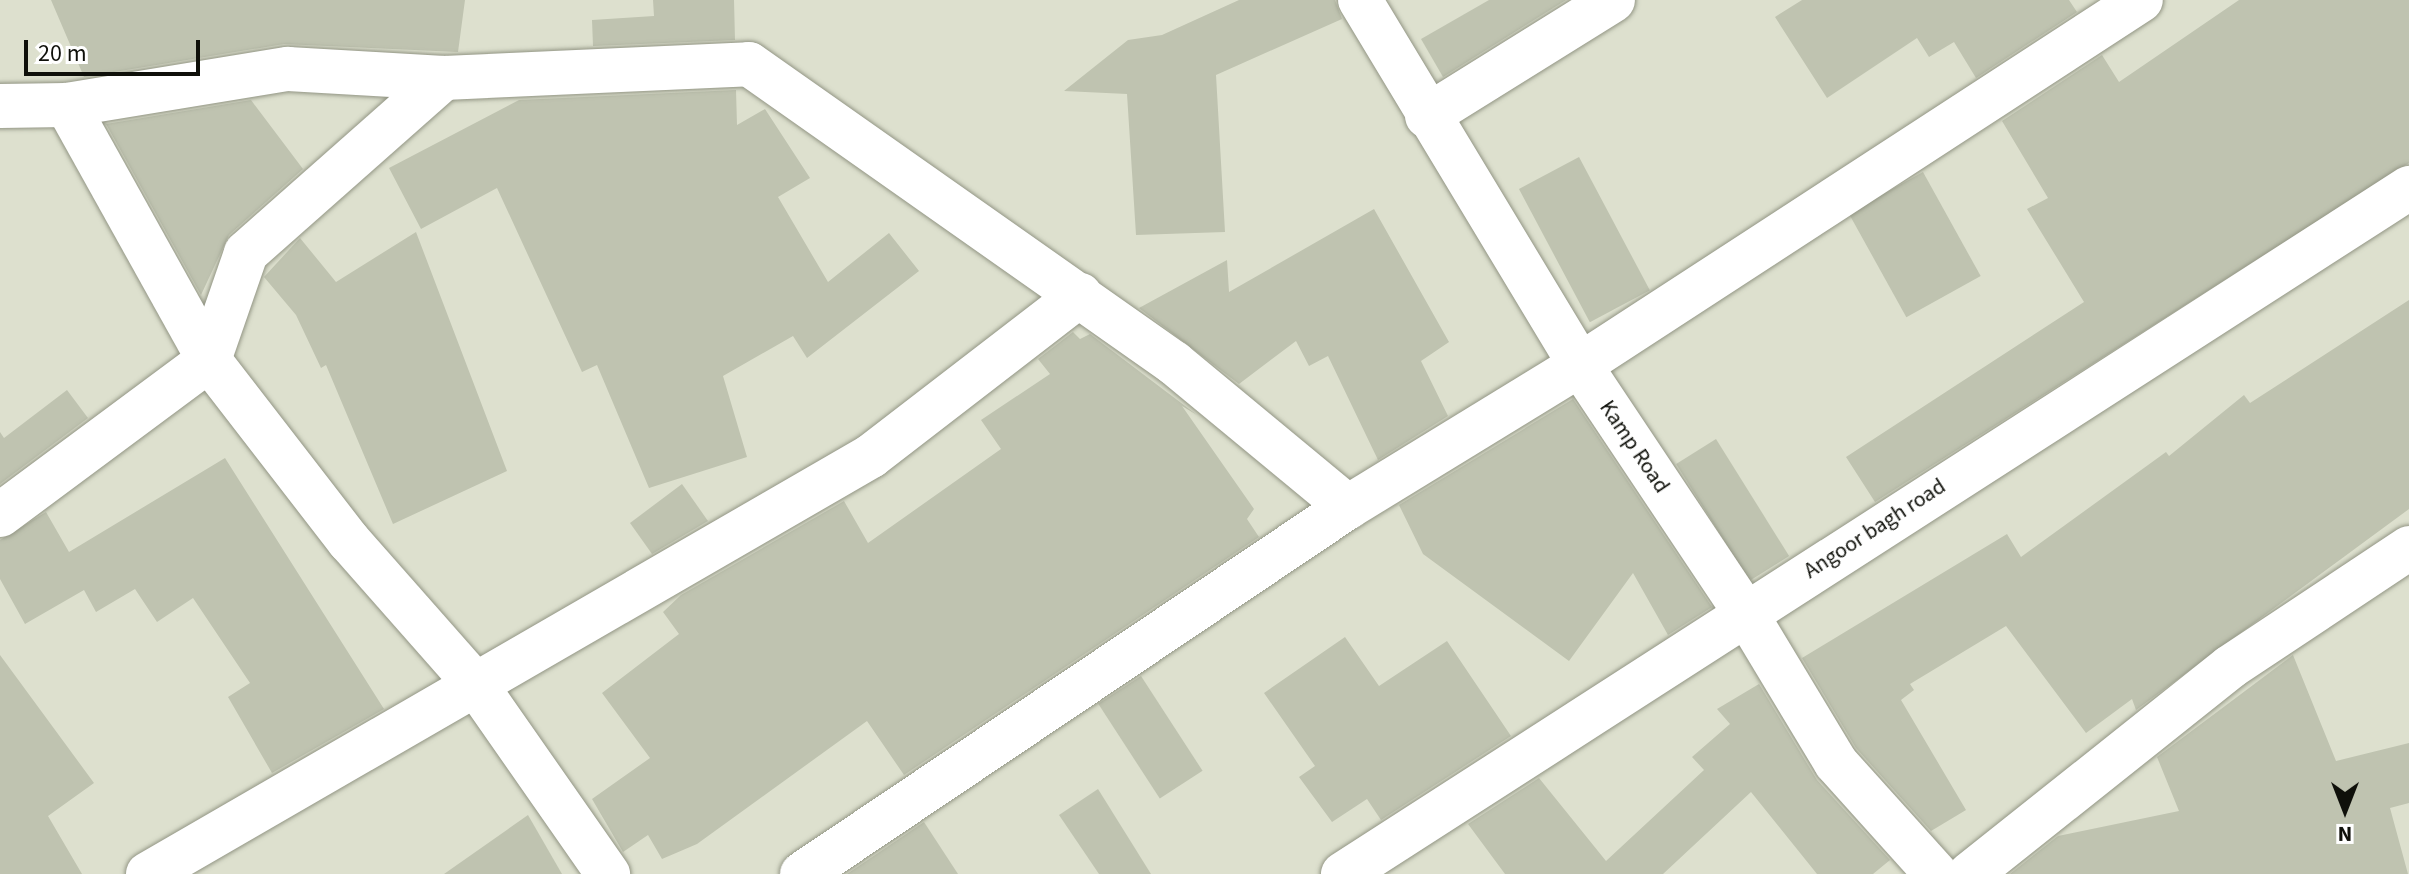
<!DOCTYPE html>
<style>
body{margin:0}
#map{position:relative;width:2409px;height:874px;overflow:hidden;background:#dde0ce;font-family:"Source Sans 3",sans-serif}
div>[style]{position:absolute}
.building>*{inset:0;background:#bfc3b0;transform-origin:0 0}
.roads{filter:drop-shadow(0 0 2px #929584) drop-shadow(0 0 2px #929584)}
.street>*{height:44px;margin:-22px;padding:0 22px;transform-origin:22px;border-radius:22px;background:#fff}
span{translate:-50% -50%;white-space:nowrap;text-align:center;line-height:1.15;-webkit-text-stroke:7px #fff;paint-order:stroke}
.street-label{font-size:22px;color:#0f100a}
.north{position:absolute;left:2305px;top:770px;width:80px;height:80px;-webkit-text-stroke:6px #fff;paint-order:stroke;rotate:180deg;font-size:22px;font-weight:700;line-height:32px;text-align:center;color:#0f100a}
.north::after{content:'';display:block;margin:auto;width:28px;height:36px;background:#0f100a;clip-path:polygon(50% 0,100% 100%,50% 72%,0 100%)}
.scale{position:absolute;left:24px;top:40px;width:176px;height:36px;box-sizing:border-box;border:4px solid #0f100a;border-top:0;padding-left:10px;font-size:24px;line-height:28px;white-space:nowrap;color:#0f100a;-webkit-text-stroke:6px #fff;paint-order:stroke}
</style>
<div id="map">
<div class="building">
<i style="clip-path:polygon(51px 0,465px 0,458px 52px,284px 44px,84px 77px)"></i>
<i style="clip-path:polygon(653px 0,734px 0,735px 40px,593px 46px,592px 20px,654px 16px)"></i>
<i style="clip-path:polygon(1239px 0,1335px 0,1342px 19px,1216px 75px,1225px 232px,1136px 235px,1127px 94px,1064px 91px,1128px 40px,1162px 35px)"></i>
<i style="clip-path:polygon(1489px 0,1566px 0,1443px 77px,1421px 39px)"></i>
<i style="clip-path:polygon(1802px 0,2069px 0,2077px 12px,1976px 78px,1954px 42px,1929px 57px,1917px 38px,1827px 98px,1775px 17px)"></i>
<i style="clip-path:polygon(2239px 0,2409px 0,2409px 163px,1875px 502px,1846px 457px,2084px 302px,2027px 209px,2048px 198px,2002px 121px,2102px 55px,2119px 82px)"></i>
<i style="clip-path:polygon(736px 90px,737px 125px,765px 109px,810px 178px,778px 197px,828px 282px,889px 233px,919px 271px,807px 358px,793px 336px,723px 376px,747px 457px,649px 488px,597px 365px,582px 372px,497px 188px,421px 229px,389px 168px,519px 100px)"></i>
<i style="clip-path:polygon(251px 100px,303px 169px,229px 235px,201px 295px,106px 124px)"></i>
<i style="left:1579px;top:157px;width:151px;height:68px;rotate:62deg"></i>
<i style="left:1923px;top:172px;width:119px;height:85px;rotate:61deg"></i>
<i style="clip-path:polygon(1374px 209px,1449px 342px,1421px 361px,1448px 416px,1378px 460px,1328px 356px,1309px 366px,1296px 341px,1239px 384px,1139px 308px,1227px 260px,1229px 292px)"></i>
<i style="clip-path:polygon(416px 232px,507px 471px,393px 524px,326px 365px,321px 368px,296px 315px,264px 277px,300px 238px,336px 282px)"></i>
<i style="clip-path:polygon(2409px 300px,2409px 509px,2136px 710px,2132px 699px,2086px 733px,2006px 626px,1910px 684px,1914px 690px,1901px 700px,1966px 810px,1931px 831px,1856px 748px,1802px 658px,2007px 534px,2021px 557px,2166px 452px,2169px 456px,2244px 395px,2250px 403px)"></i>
<i style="clip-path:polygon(1073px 332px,1080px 339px,1090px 334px,1197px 415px,1182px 406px,1254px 509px,1247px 519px,1259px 537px,904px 775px,867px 721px,697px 844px,662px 859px,648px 835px,623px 852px,592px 799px,650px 758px,602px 693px,679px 634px,663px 612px,681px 595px,844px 501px,868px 543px,1001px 449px,981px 420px,1050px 374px,1038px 359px)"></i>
<i style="clip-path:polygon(67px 390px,88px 418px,0 484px,0 432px,4px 438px)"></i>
<i style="clip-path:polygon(1573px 399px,1712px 607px,1668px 635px,1633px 573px,1569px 661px,1423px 554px,1399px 505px)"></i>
<i style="left:1716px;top:439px;width:138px;height:47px;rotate:58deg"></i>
<i style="clip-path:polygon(225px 458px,384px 709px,272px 773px,228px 697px,250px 683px,193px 598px,157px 622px,135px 589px,96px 612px,84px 590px,25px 624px,0 579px,0 540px,46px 512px,69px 552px)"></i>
<i style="clip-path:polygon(682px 484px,708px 521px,652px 554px,630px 523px)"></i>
<i style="clip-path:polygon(1345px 637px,1379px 686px,1447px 641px,1511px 736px,1381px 820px,1367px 799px,1332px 822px,1299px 777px,1315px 766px,1264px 693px)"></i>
<i style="clip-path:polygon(0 655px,94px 783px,48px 816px,82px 874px,0 874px)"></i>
<i style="clip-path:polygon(2293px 655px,2336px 761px,2409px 743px,2409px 803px,2390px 808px,2408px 874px,2010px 874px,2058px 836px,2179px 811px,2157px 757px)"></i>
<i style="left:1141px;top:676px;width:113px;height:51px;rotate:57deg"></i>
<i style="clip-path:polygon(1759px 684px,1817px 780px,1890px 860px,1873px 874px,1817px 874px,1751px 792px,1663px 874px,1505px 874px,1468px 824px,1539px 778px,1606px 861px,1704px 770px,1692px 757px,1730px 724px,1717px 709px)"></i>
<i style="clip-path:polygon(1098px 789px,1151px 874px,1099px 874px,1059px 815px)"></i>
<i style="clip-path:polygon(528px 815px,562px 874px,444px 874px)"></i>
<i style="clip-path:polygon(924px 822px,958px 874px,847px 874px)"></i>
</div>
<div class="roads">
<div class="street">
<i style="left:1360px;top:0;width:426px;rotate:58.9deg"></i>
<i style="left:1580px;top:365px;width:297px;rotate:56.3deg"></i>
<i style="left:1745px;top:612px;width:176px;rotate:58.9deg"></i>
<i style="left:1836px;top:763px;width:149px;rotate:48deg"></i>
<i style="left:67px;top:105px;width:292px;rotate:60.9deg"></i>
<i style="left:209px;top:360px;width:229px;rotate:52.3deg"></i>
<i style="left:349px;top:541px;width:192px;rotate:48.6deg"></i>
<i style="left:476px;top:685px;width:231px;rotate:55.1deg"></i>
<i style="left:0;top:106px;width:67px;rotate:-0.9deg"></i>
<i style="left:67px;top:105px;width:224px;rotate:-9.3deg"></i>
<i style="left:288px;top:69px;width:156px;rotate:3.3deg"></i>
<i style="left:444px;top:78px;width:305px;rotate:-2.6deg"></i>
<i style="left:749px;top:64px;width:520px;rotate:35.13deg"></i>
<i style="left:1174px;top:363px;width:226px;rotate:39.6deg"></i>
<i style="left:1427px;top:116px;width:219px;rotate:-31.9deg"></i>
<i style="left:0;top:515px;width:260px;rotate:-36.6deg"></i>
<i style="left:209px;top:360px;width:113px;rotate:-70.9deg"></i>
<i style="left:246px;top:253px;width:264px;rotate:-41.5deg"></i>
<i style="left:148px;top:874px;width:835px;rotate:-30.03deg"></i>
<i style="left:871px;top:456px;width:264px;rotate:-37.6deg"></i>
<i style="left:802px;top:874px;width:658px;rotate:-33.91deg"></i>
<i style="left:1348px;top:507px;width:272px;rotate:-31.5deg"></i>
<i style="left:1580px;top:365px;width:669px;rotate:-33.05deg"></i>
<i style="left:1343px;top:874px;width:1268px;rotate:-32.76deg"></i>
<i style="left:1970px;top:874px;width:332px;rotate:-38.5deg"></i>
<i style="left:2230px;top:667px;width:215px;rotate:-33.6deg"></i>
</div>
</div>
<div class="street-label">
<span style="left:1634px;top:447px;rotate:56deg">Kamp Road</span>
<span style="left:1875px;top:529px;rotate:-33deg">Angoor bagh road</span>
</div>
<div class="north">N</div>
<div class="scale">20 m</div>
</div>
